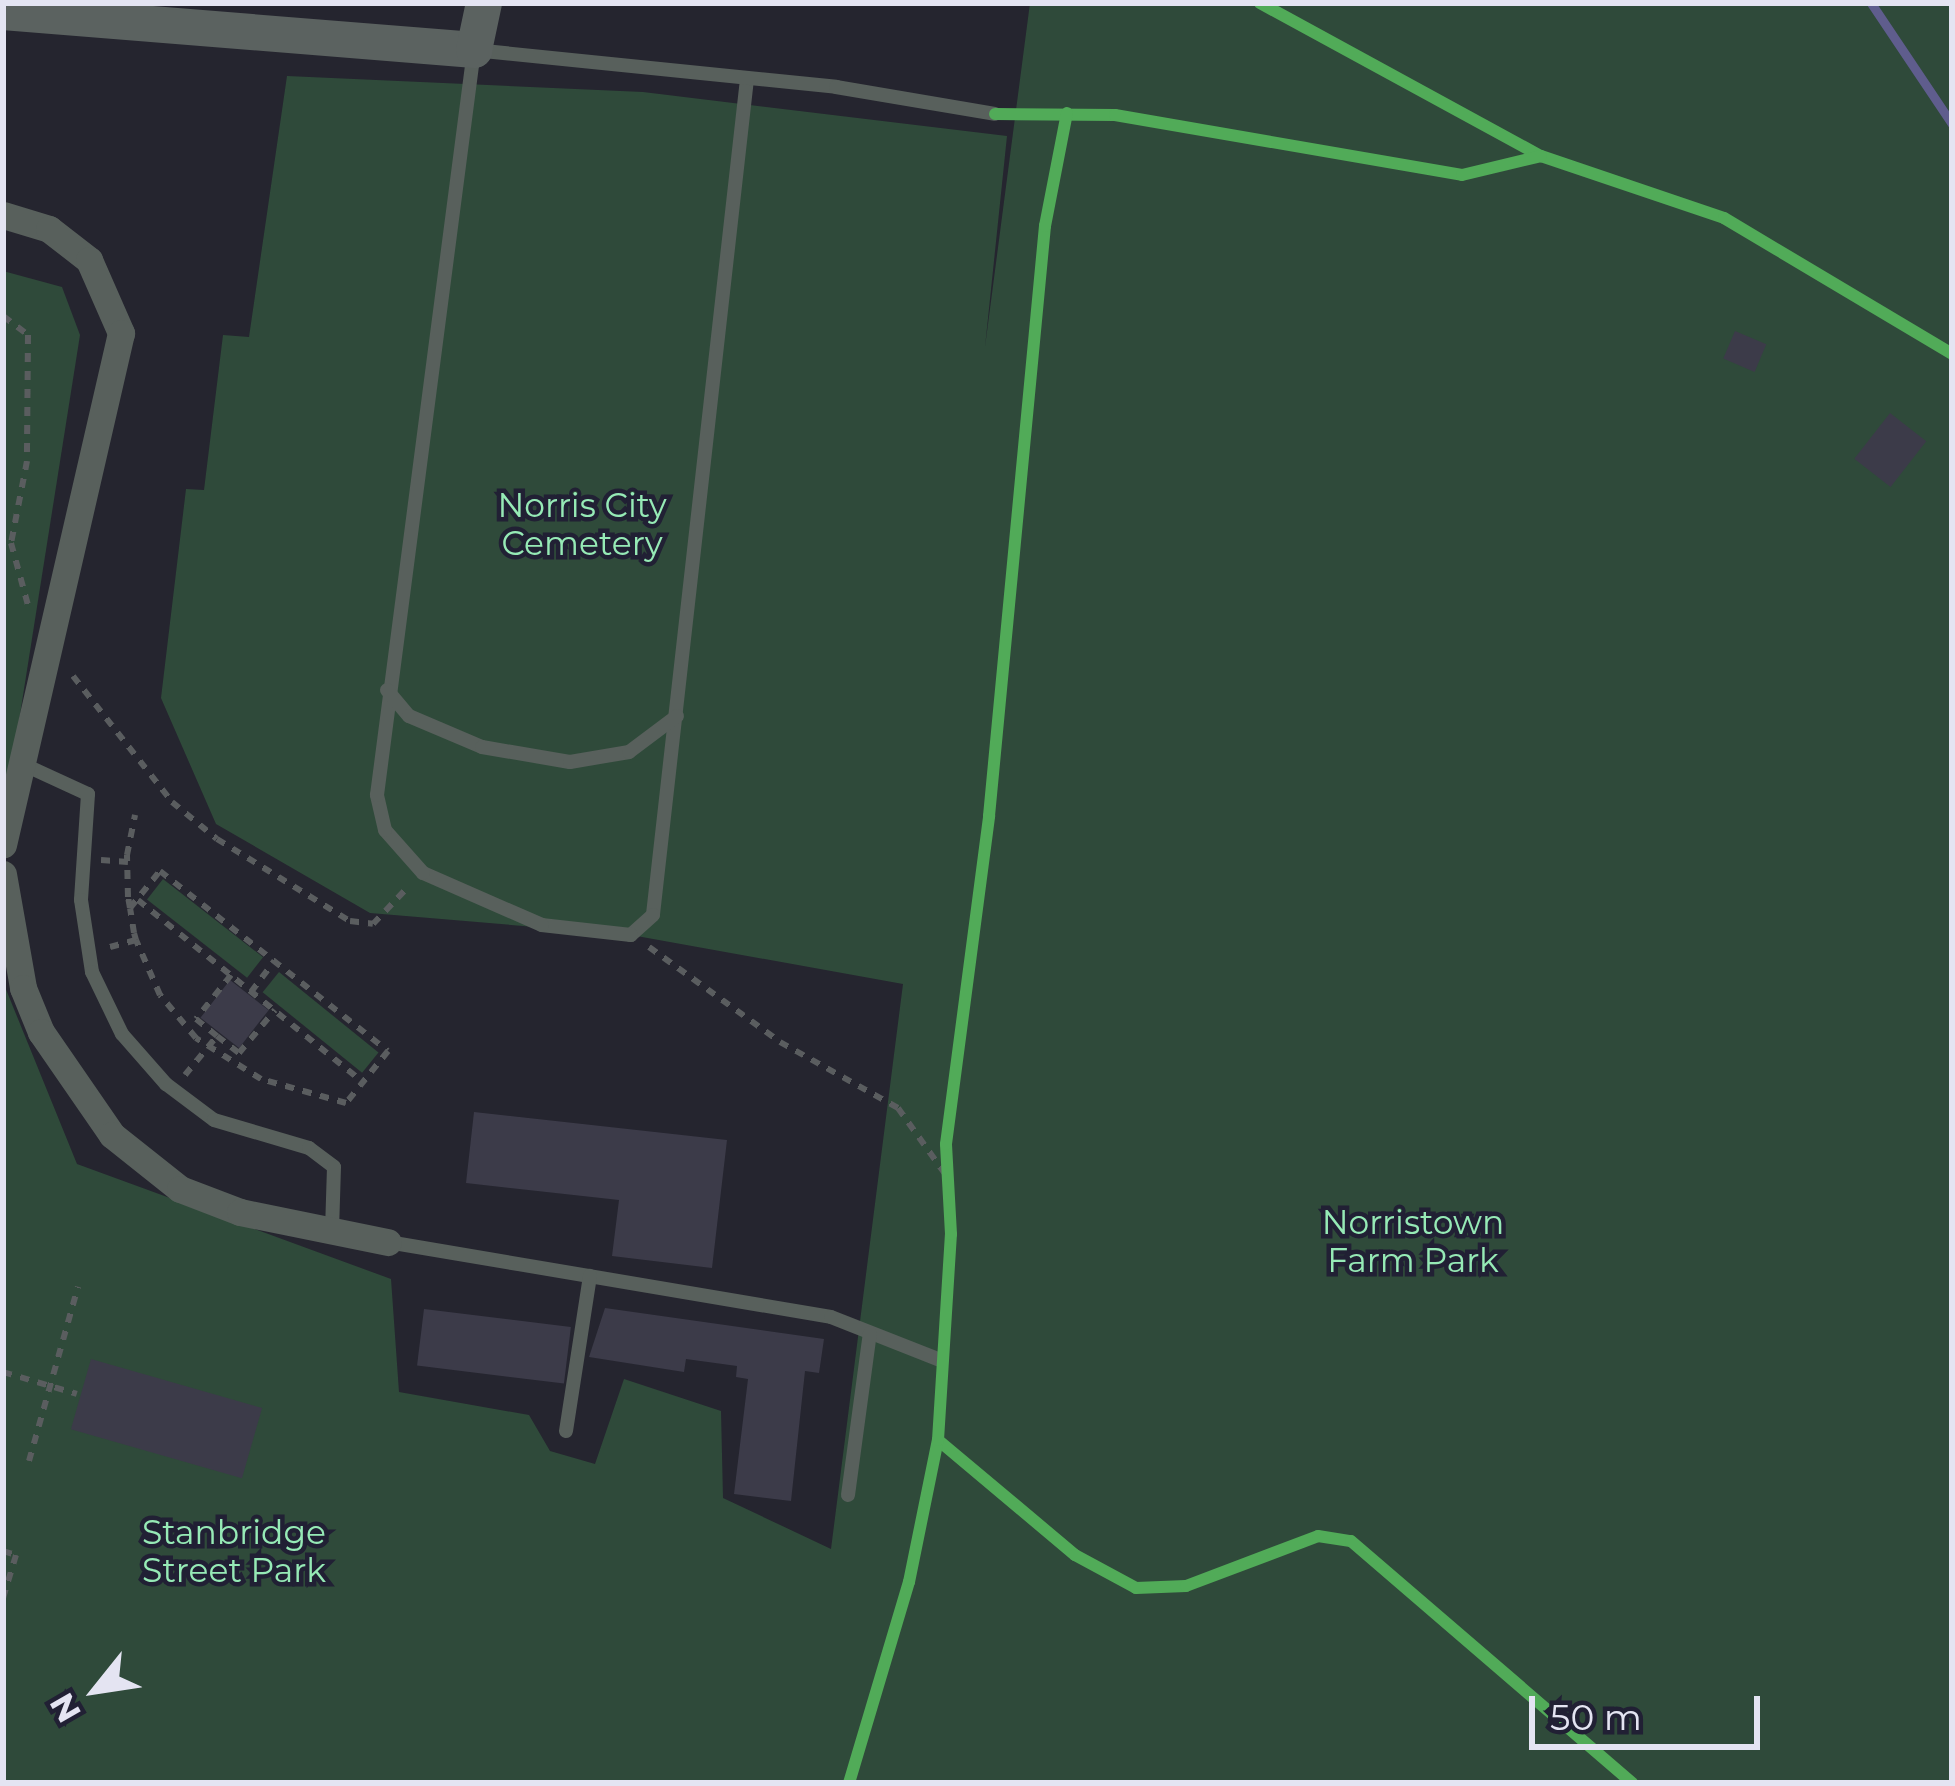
<!DOCTYPE html>
<style>
body{margin:0}
#map{position:relative;width:1955px;height:1786px;overflow:hidden;background:#25252f;font-family:Montserrat,sans-serif}
div>[style]{position:absolute}
.green>*{inset:0;background:#2f4a3a;transform-origin:0 0}
.stream>*{height:9px;margin:-4.5px;padding:0 4.5px;transform-origin:4.5px;border-radius:4.5px;background:#5f5d8d}
.building>*{inset:0;background:#3c3b49;transform-origin:0 0}
.path>*{height:6px;margin-top:-3px;transform-origin:0;background:repeating-linear-gradient(90deg,#5a5d5f 0 9px,transparent 0 18px)}
.lane>*{height:14px;margin:-7px;padding:0 7px;transform-origin:7px;border-radius:7px;background:#58605c}
.street>*{height:27px;margin:-13.5px;padding:0 13.5px;transform-origin:13.5px;border-radius:13.5px;background:#58605c}
.secondary>*{height:36px;margin:-18px;padding:0 18px;transform-origin:18px;border-radius:18px;background:#5b6260}
.cycleway>*{height:12px;margin:-6px;padding:0 6px;transform-origin:6px;border-radius:6px;background:#51ab58}
span{translate:-50% -50%;white-space:nowrap;text-align:center;line-height:1.15;-webkit-text-stroke:9px #212034;paint-order:stroke}
.park-label{font-size:33px;color:#96eab6}
.frame{position:absolute;inset:0;border:6px solid #e4e4f2;pointer-events:none}
.north{position:absolute;left:36px;top:1630px;width:120px;height:120px;-webkit-text-stroke:9px #212034;paint-order:stroke;rotate:240deg;font-size:33px;font-weight:700;line-height:48px;text-align:center;color:#e4e4f2}
.north::after{content:'';display:block;margin:auto;width:42px;height:54px;background:#e4e4f2;clip-path:polygon(50% 0,100% 100%,50% 72%,0 100%)}
.scale{position:absolute;left:1529px;top:1696px;width:231px;height:54px;box-sizing:border-box;border:6px solid #e4e4f2;border-top:0;padding-left:15px;font-size:36px;line-height:42px;white-space:nowrap;color:#e4e4f2;-webkit-text-stroke:9px #212034;paint-order:stroke}
</style>
<div id="map">
<div class="green">
<i style="clip-path:polygon(1030px 3px,1952px 3px,1952px 1783px,3px 1783px,3px 982px,77px 1164px,391px 1279px,399px 1392px,529px 1415px,550px 1451px,595px 1464px,624px 1379px,721px 1411px,723px 1498px,831px 1549px,903px 984px,631px 935px,370px 913px,216px 824px,161px 698px,186px 489px,204px 490px,223px 335px,249px 337px,287px 76px,643px 92px,1007px 136px,985px 347px)"></i>
<i style="clip-path:polygon(3px 271px,62px 287px,80px 335px,3px 822px)"></i>
<i style="left:163px;top:879px;width:127px;height:26px;rotate:38deg"></i>
<i style="left:279px;top:972px;width:128px;height:26px;rotate:39deg"></i>
</div>
<div class="stream">
<i style="left:1871px;top:3px;width:146px;rotate:56.2deg"></i>
</div>
<div class="building">
<i style="left:1735px;top:331px;width:34px;height:30px;rotate:23deg"></i>
<i style="left:1890px;top:413px;width:46px;height:58px;rotate:38deg"></i>
<i style="left:230px;top:980px;width:49px;height:48px;rotate:38deg"></i>
<i style="clip-path:polygon(474px 1112px,727px 1140px,712px 1268px,612px 1256px,619px 1200px,466px 1183px)"></i>
<i style="clip-path:polygon(605px 1308px,824px 1339px,819px 1373px,805px 1371px,791px 1501px,734px 1494px,748px 1379px,736px 1377px,737px 1366px,686px 1359px,684px 1372px,589px 1357px)"></i>
<i style="left:424px;top:1309px;width:148px;height:57px;rotate:7deg"></i>
<i style="left:91px;top:1359px;width:178px;height:73px;rotate:16deg"></i>
</div>
<div class="path">
<i style="left:3px;top:316px;width:31px;rotate:37deg"></i>
<i style="left:28px;top:335px;width:126px;rotate:90.5deg"></i>
<i style="left:27px;top:461px;width:84px;rotate:101deg"></i>
<i style="left:11px;top:543px;width:64px;rotate:74.7deg"></i>
<i style="left:73px;top:676px;width:160px;rotate:51.8deg"></i>
<i style="left:172px;top:802px;width:58px;rotate:39.4deg"></i>
<i style="left:217px;top:839px;width:156px;rotate:31.7deg"></i>
<i style="left:350px;top:921px;width:23px;rotate:7deg"></i>
<i style="left:373px;top:924px;width:50px;rotate:-46.6deg"></i>
<i style="left:101px;top:860px;width:27px;rotate:4deg"></i>
<i style="left:138px;top:900px;width:289px;rotate:39deg"></i>
<i style="left:130px;top:908px;width:48px;rotate:-51deg"></i>
<i style="left:160px;top:871px;width:290px;rotate:38.3deg"></i>
<i style="left:388px;top:1051px;width:67px;rotate:128.9deg"></i>
<i style="left:346px;top:1103px;width:88px;rotate:-164.2deg"></i>
<i style="left:261px;top:1079px;width:77px;rotate:-147.8deg"></i>
<i style="left:196px;top:1038px;width:56px;rotate:-129.9deg"></i>
<i style="left:160px;top:995px;width:60px;rotate:-113.6deg"></i>
<i style="left:136px;top:940px;width:7px;rotate:-106deg"></i>
<i style="left:134px;top:933px;width:25px;rotate:-99deg"></i>
<i style="left:130px;top:908px;width:11px;rotate:-100deg"></i>
<i style="left:128px;top:897px;width:42px;rotate:-91.4deg"></i>
<i style="left:127px;top:855px;width:41px;rotate:-78.7deg"></i>
<i style="left:110px;top:947px;width:27px;rotate:-15deg"></i>
<i style="left:649px;top:947px;width:162px;rotate:35.9deg"></i>
<i style="left:780px;top:1042px;width:135px;rotate:29.2deg"></i>
<i style="left:898px;top:1108px;width:82px;rotate:54.4deg"></i>
<i style="left:231px;top:975px;width:56px;rotate:128.5deg"></i>
<i style="left:196px;top:1019px;width:27px;rotate:39deg"></i>
<i style="left:217px;top:1036px;width:28px;rotate:38deg"></i>
<i style="left:239px;top:1053px;width:56px;rotate:-50.1deg"></i>
<i style="left:251px;top:992px;width:39px;rotate:-53deg"></i>
<i style="left:185px;top:1075px;width:50px;rotate:-50.6deg"></i>
<i style="left:3px;top:1372px;width:77px;rotate:16.6deg"></i>
<i style="left:29px;top:1461px;width:181px;rotate:-74.3deg"></i>
<i style="left:3px;top:1551px;width:14px;rotate:17deg"></i>
<i style="left:16px;top:1555px;width:45px;rotate:106.8deg"></i>
</div>
<div class="lane">
<i style="left:747px;top:79px;width:841px;rotate:96.42deg"></i>
<i style="left:653px;top:915px;width:30px;rotate:138deg"></i>
<i style="left:631px;top:935px;width:90px;rotate:-173.6deg"></i>
<i style="left:542px;top:925px;width:130px;rotate:-156.4deg"></i>
<i style="left:423px;top:873px;width:57px;rotate:-131.5deg"></i>
<i style="left:385px;top:830px;width:36px;rotate:-103deg"></i>
<i style="left:377px;top:795px;width:751px;rotate:-82.58deg"></i>
<i style="left:474px;top:50px;width:364px;rotate:5.8deg"></i>
<i style="left:836px;top:87px;width:161px;rotate:9.6deg"></i>
<i style="left:387px;top:690px;width:34px;rotate:50deg"></i>
<i style="left:409px;top:716px;width:79px;rotate:23deg"></i>
<i style="left:482px;top:747px;width:89px;rotate:9.7deg"></i>
<i style="left:570px;top:762px;width:60px;rotate:-9.6deg"></i>
<i style="left:629px;top:752px;width:60px;rotate:-36.9deg"></i>
<i style="left:18px;top:762px;width:77px;rotate:24.6deg"></i>
<i style="left:88px;top:794px;width:106px;rotate:93.8deg"></i>
<i style="left:81px;top:900px;width:73px;rotate:81.3deg"></i>
<i style="left:92px;top:972px;width:69px;rotate:64.2deg"></i>
<i style="left:122px;top:1034px;width:67px;rotate:48.7deg"></i>
<i style="left:166px;top:1084px;width:60px;rotate:36.9deg"></i>
<i style="left:214px;top:1120px;width:99px;rotate:16.4deg"></i>
<i style="left:309px;top:1148px;width:31px;rotate:37deg"></i>
<i style="left:334px;top:1167px;width:64px;rotate:91.8deg"></i>
<i style="left:388px;top:1242px;width:449px;rotate:9.6deg"></i>
<i style="left:831px;top:1317px;width:117px;rotate:21.5deg"></i>
<i style="left:566px;top:1431px;width:157px;rotate:-81.2deg"></i>
<i style="left:848px;top:1495px;width:163px;rotate:-82.3deg"></i>
</div>
<div class="street">
<i style="left:3px;top:215px;width:48px;rotate:16.9deg"></i>
<i style="left:49px;top:229px;width:51px;rotate:37.8deg"></i>
<i style="left:89px;top:260px;width:80px;rotate:66.3deg"></i>
<i style="left:121px;top:333px;width:525px;rotate:102.98deg"></i>
<i style="left:3px;top:874px;width:116px;rotate:80deg"></i>
<i style="left:23px;top:988px;width:48px;rotate:67.8deg"></i>
<i style="left:41px;top:1032px;width:125px;rotate:55.4deg"></i>
<i style="left:112px;top:1135px;width:87px;rotate:38.5deg"></i>
<i style="left:180px;top:1189px;width:64px;rotate:21deg"></i>
<i style="left:240px;top:1212px;width:151px;rotate:11.5deg"></i>
</div>
<div class="secondary">
<i style="left:3px;top:12px;width:473px;rotate:4.6deg"></i>
<i style="left:474px;top:50px;width:48px;rotate:-78deg"></i>
</div>
<div class="cycleway">
<i style="left:1260px;top:3px;width:320px;rotate:28.6deg"></i>
<i style="left:1541px;top:156px;width:193px;rotate:18.7deg"></i>
<i style="left:1724px;top:218px;width:265px;rotate:30.8deg"></i>
<i style="left:995px;top:114px;width:120px;rotate:0.5deg"></i>
<i style="left:1115px;top:115px;width:352px;rotate:9.8deg"></i>
<i style="left:1462px;top:175px;width:81px;rotate:-13.5deg"></i>
<i style="left:938px;top:1440px;width:179px;rotate:40deg"></i>
<i style="left:1075px;top:1555px;width:69px;rotate:28.4deg"></i>
<i style="left:1136px;top:1588px;width:50px;rotate:-2.3deg"></i>
<i style="left:1186px;top:1586px;width:141px;rotate:-20.7deg"></i>
<i style="left:1318px;top:1536px;width:33px;rotate:9deg"></i>
<i style="left:1351px;top:1541px;width:371px;rotate:40.7deg"></i>
<i style="left:849px;top:1783px;width:210px;rotate:-73.4deg"></i>
<i style="left:909px;top:1582px;width:145px;rotate:-78.5deg"></i>
<i style="left:938px;top:1440px;width:206px;rotate:-86.4deg"></i>
<i style="left:951px;top:1234px;width:90px;rotate:-93.2deg"></i>
<i style="left:946px;top:1144px;width:331px;rotate:-82.5deg"></i>
<i style="left:989px;top:816px;width:593px;rotate:-84.58deg"></i>
<i style="left:1045px;top:226px;width:115px;rotate:-79deg"></i>
</div>
<div class="park-label">
<span style="left:582px;top:525px">Norris City<br>Cemetery</span>
<span style="left:1413px;top:1242px">Norristown<br>Farm Park</span>
<span style="left:234px;top:1552px">Stanbridge<br>Street Park</span>
</div>
<div class="frame"></div>
<div class="north">N</div>
<div class="scale">50 m</div>
</div>
